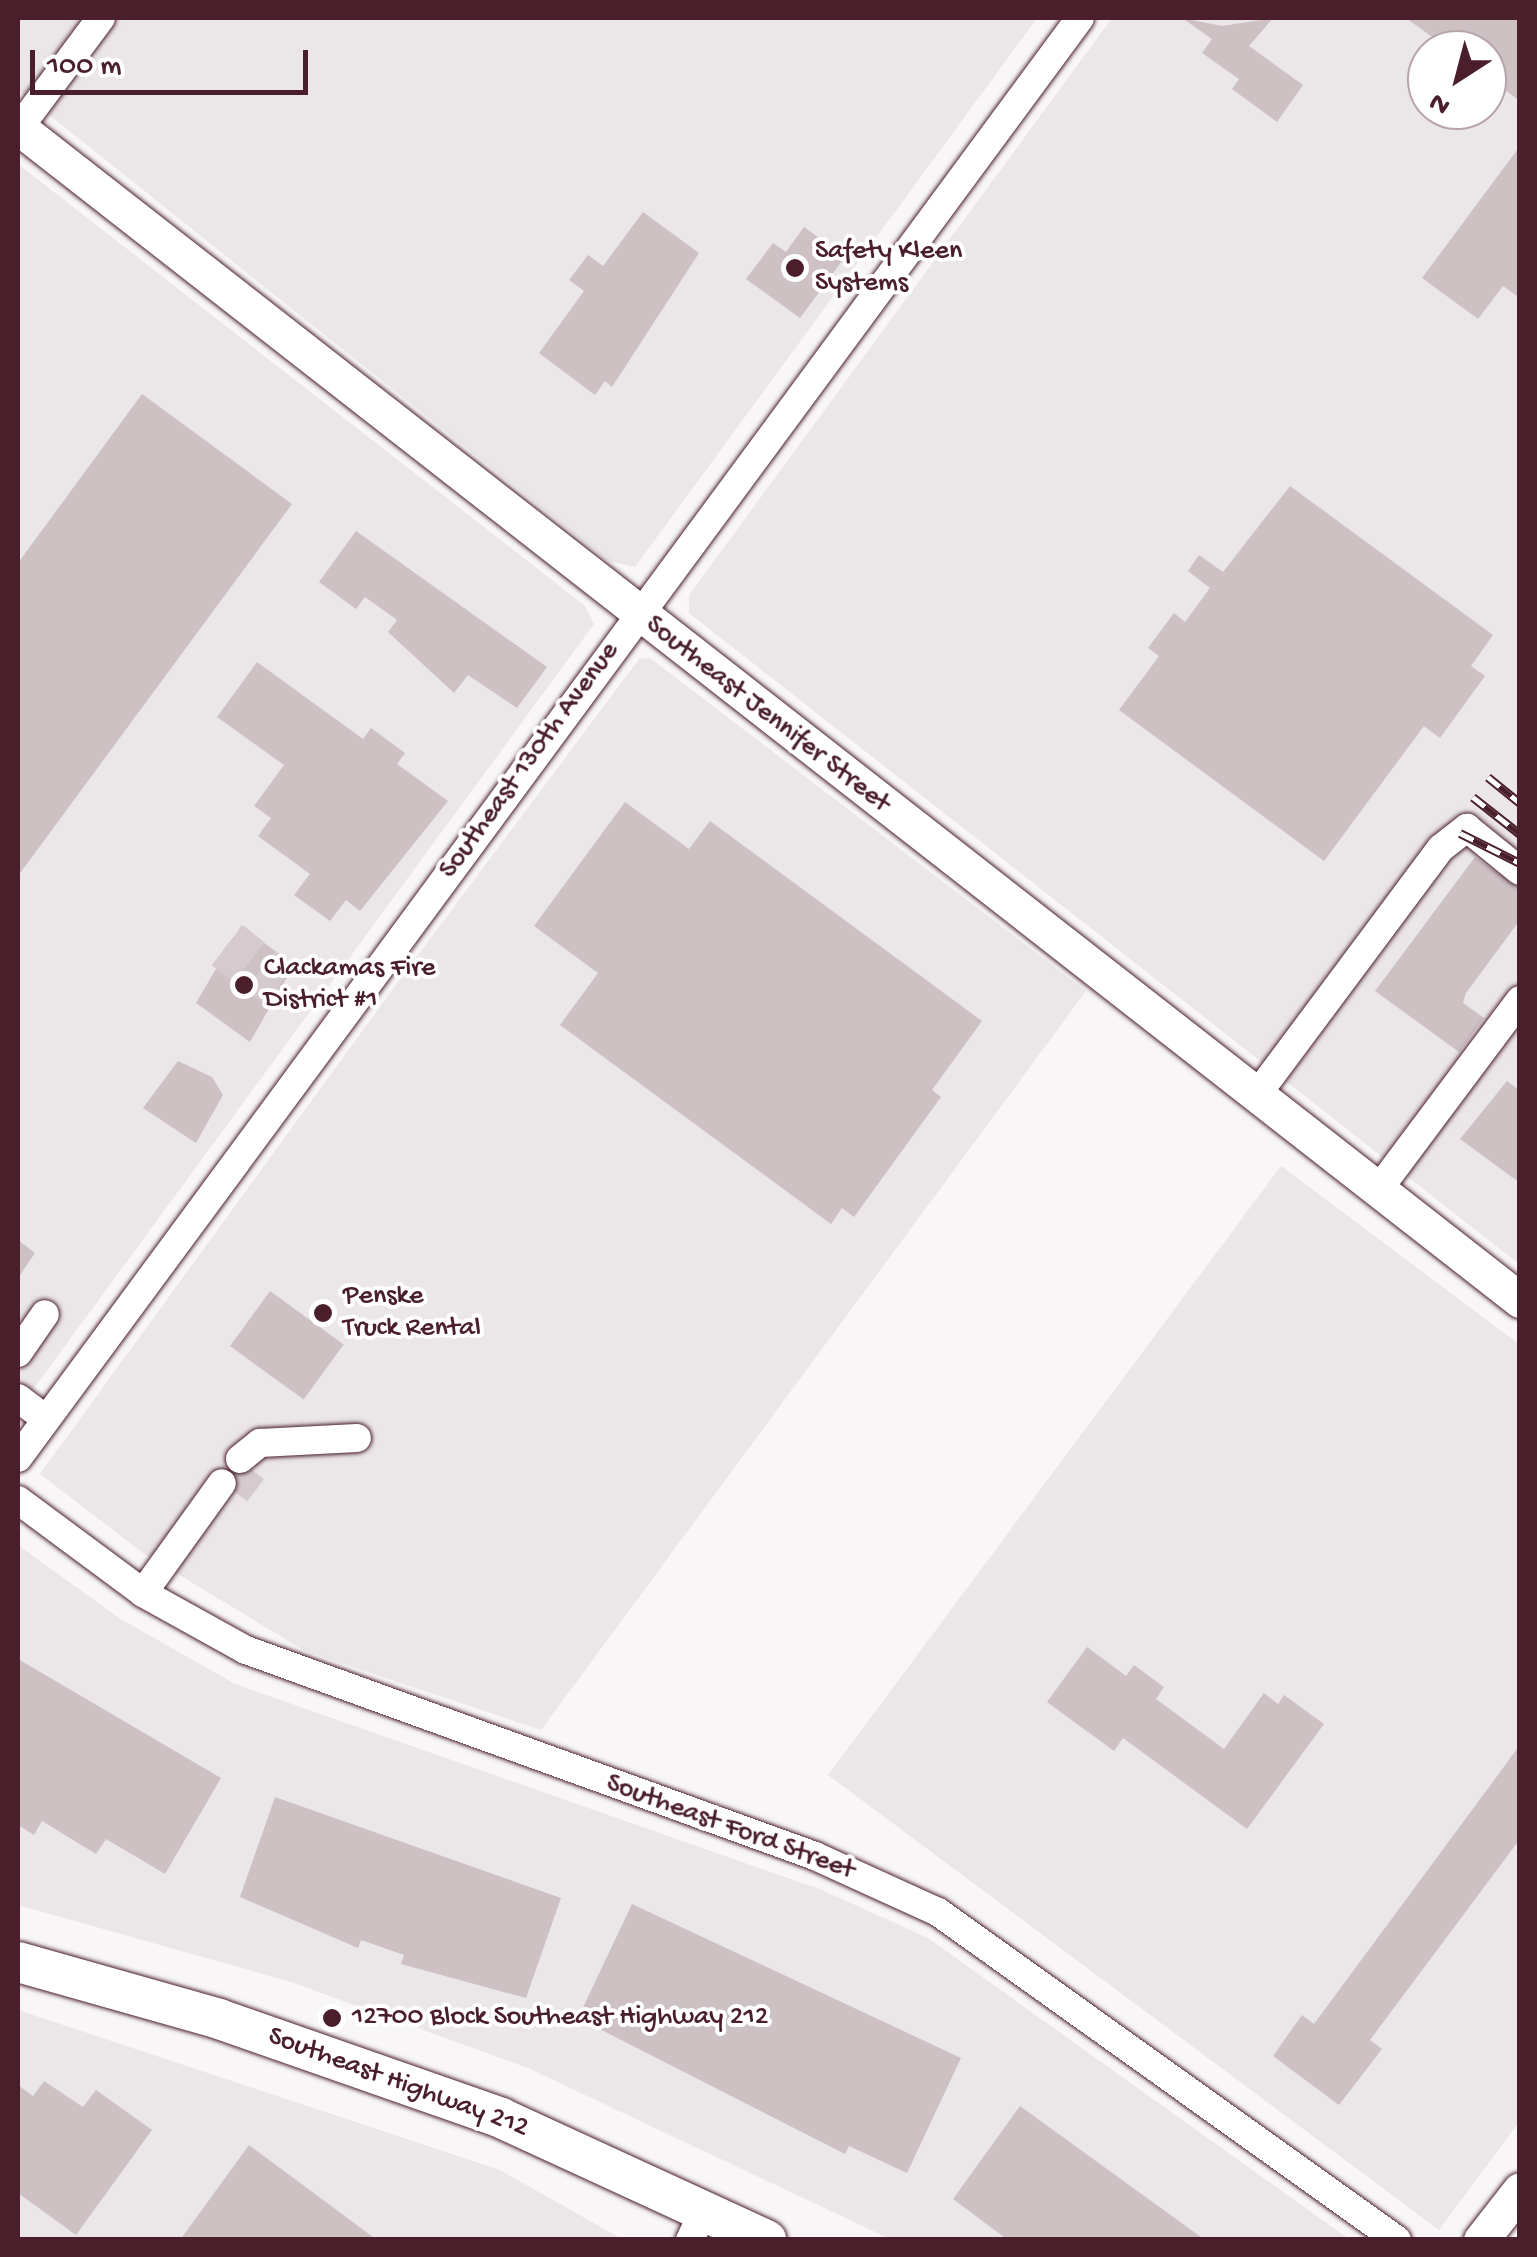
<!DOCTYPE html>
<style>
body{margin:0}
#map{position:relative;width:1537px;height:2257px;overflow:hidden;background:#f8f6f7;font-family:"Gochi Hand",sans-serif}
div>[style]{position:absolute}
.built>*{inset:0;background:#ebe6e8}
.building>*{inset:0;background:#cdc1c4;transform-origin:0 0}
.minor-tunnel>*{height:28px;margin-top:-14px;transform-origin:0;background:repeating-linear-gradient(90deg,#d5cbce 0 28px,transparent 0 42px)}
.roads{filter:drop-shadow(0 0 2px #4a1f2b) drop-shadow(0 0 2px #4a1f2b)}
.minor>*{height:28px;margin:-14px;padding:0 14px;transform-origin:14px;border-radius:14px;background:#fff}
.major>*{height:35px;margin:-17.5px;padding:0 17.5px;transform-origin:17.5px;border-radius:17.5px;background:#fff}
.highway>*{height:40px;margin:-20px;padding:0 20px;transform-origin:20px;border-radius:20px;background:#fff}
.rail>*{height:9px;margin-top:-4.5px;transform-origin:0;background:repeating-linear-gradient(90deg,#fff 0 15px,#4a1f2b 0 30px);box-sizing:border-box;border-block:2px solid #4a1f2b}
.dots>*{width:28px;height:28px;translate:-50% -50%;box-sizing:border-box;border:5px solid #fff;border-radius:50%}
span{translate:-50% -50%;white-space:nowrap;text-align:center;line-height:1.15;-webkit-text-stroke:8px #fff;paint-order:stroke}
.poi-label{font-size:28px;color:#4a1f2b}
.left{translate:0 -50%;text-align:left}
.street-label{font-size:28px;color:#4a1f2b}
.frame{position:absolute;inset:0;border:20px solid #4a1f2b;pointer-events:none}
.north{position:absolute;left:1407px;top:30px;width:100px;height:100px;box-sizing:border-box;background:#fff;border:2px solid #b7a5aa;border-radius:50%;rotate:216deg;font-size:28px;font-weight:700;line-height:40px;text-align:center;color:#4a1f2b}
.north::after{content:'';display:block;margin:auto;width:35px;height:45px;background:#4a1f2b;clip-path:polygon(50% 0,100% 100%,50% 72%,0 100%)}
.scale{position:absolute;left:30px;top:50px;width:278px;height:45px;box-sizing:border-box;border:5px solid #4a1f2b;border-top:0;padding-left:12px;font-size:30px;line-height:35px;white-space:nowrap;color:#4a1f2b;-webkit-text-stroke:8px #fff;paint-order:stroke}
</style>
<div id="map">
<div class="built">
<i style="clip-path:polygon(18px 18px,1037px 18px,635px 567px,608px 561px,18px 90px)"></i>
<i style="clip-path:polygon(evenodd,1112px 18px,1519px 18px,1519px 1264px,689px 613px,689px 595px,1112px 18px,1427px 50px,1487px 50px,1487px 110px,1427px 110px,1427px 50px)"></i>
<i style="clip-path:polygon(18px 164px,584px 605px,594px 624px,18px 1410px)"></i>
<i style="clip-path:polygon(650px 658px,1086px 991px,541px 1730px,305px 1651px,143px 1553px,40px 1474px,403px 975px,639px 659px)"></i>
<i style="clip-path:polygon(1281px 1166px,1519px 1344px,1519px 2122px,1439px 2230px,828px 1775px)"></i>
<i style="clip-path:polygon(18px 1545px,119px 1618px,235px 1684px,822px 1890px,928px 1938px,1349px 2239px,890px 2239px,528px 2068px,288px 1981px,18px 1905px)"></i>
<i style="clip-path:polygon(18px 2010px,500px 2170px,622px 2239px,18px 2239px)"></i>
</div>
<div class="building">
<i style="clip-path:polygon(1182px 18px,1222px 26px,1273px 18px,1249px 46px,1303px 85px,1277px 122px,1232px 89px,1239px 79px,1202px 53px,1212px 39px)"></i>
<i style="clip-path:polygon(1406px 18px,1520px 18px,1520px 101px,1487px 77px,1487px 50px,1450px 50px)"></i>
<i style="clip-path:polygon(1520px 146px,1520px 298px,1503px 286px,1478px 319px,1422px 278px)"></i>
<i style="clip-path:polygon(643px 212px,699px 253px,612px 387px,605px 381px,595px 395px,539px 353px,584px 291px,569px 280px,588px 255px,603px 266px)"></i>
<i style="clip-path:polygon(804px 227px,845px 257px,800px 318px,746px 279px,773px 243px,786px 252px)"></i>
<i style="clip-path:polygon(142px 394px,292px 504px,18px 876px,18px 563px)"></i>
<i style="clip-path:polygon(1290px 486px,1493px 635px,1471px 666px,1485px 676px,1440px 738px,1424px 726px,1324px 861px,1119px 710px,1159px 656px,1148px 648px,1174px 613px,1185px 622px,1210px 588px,1188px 571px,1199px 555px,1223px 572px)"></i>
<i style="clip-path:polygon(356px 531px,547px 667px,517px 708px,468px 675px,454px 693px,388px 632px,397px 620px,365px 597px,356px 609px,319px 582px)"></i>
<i style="clip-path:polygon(257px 662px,363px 739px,371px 728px,405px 753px,397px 764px,448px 801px,360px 911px,346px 900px,330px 921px,294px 895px,310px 874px,258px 836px,271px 818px,254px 806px,284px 765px,217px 717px)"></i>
<i style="clip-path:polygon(625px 802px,689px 849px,710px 821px,982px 1021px,932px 1090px,941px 1097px,854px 1217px,842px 1208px,831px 1224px,560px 1025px,598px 973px,534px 926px)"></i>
<i style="clip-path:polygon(1475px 857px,1520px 889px,1520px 920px,1466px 993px,1463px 1003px,1484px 1018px,1459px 1052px,1375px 991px)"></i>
<i style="clip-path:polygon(241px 926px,294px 965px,250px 1042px,196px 1003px)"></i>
<i style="clip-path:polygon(178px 1061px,212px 1077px,223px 1095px,196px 1143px,143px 1108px)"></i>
<i style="clip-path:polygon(1507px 1081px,1520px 1091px,1520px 1183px,1460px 1139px)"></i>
<i style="clip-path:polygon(18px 1240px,35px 1253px,18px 1278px)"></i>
<i style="left:270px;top:1291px;width:91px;height:68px;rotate:36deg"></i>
<i style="clip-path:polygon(1087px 1647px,1126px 1676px,1134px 1665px,1164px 1687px,1156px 1699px,1224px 1749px,1264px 1693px,1278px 1704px,1284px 1695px,1324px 1724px,1247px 1829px,1123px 1738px,1114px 1751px,1047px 1702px)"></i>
<i style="clip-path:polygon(18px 1659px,221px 1778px,165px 1874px,106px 1839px,96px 1854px,42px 1821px,34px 1835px,18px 1825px)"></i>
<i style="clip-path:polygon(1520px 1745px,1520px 1839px,1370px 2040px,1382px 2049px,1339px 2105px,1273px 2056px,1302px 2015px,1314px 2024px)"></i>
<i style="clip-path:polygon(275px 1797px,561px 1898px,526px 1998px,401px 1964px,404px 1955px,361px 1940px,358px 1948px,240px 1897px)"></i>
<i style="clip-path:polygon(632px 1904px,961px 2058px,907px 2173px,849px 2146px,845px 2154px,578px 2018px)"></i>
<i style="clip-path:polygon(44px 2081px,83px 2107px,96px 2090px,152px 2130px,76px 2235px,18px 2193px,18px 2085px,33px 2096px)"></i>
<i style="clip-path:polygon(1020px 2106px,1205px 2240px,1008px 2240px,953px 2199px)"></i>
<i style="clip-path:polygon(249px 2145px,377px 2240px,180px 2240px)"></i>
</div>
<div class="minor-tunnel">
<i style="left:234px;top:936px;width:65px;rotate:38.1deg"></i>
<i style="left:220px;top:954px;width:66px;rotate:36.3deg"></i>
<i style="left:236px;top:1493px;width:30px;rotate:-53deg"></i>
</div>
<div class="roads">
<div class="minor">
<i style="left:19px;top:128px;width:137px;rotate:-53.3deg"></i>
<i style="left:1256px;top:1096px;width:309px;rotate:-53.3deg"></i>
<i style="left:1441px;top:848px;width:33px;rotate:-38deg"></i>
<i style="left:1467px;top:828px;width:68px;rotate:39.1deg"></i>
<i style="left:1378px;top:1190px;width:237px;rotate:-53.2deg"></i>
<i style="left:18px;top:1353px;width:47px;rotate:-55.3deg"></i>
<i style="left:18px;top:1398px;width:35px;rotate:37deg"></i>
<i style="left:18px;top:1458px;width:1789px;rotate:-53.59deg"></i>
<i style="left:240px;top:1459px;width:26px;rotate:-39deg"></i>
<i style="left:260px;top:1443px;width:97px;rotate:-3deg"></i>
<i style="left:18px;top:1500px;width:156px;rotate:36.6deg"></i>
<i style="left:143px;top:1593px;width:118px;rotate:29deg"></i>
<i style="left:246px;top:1650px;width:605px;rotate:19.9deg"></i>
<i style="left:815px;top:1856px;width:135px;rotate:24.5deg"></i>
<i style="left:938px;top:1912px;width:564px;rotate:35.55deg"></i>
<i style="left:143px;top:1593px;width:135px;rotate:-54.3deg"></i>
<i style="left:690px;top:2240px;width:35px;rotate:-65deg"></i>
</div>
<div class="major">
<i style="left:18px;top:127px;width:1906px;rotate:37.99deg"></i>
<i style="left:1481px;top:2240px;width:63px;rotate:-52deg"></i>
</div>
<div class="highway">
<i style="left:18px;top:1962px;width:209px;rotate:15.8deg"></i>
<i style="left:219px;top:2019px;width:299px;rotate:19.3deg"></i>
<i style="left:501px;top:2118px;width:292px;rotate:24.7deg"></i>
</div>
</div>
<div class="rail">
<i style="left:1488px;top:777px;width:41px;rotate:39.1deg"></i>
<i style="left:1473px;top:797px;width:60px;rotate:38.2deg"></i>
<i style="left:1460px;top:833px;width:67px;rotate:26.6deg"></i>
</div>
<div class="dots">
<i style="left:795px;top:268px;background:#4a1f2b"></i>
<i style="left:244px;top:985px;background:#4a1f2b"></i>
<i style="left:323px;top:1313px;background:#4a1f2b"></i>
<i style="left:332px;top:2018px;background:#4a1f2b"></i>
</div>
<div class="poi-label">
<span class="left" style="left:815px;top:268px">Safety Kleen<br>Systems</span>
<span class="left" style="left:264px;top:985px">Clackamas Fire<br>District #1</span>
<span class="left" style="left:343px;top:1313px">Penske<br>Truck Rental</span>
<span class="left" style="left:352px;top:2018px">12700 Block Southeast Highway 212</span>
</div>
<div class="street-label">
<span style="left:767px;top:715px;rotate:38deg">Southeast Jennifer Street</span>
<span style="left:530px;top:761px;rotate:-54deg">Southeast 130th Avenue</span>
<span style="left:730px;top:1828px;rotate:20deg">Southeast Ford Street</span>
<span style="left:398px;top:2083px;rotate:20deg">Southeast Highway 212</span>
</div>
<div class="frame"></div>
<div class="north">N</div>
<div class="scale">100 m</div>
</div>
